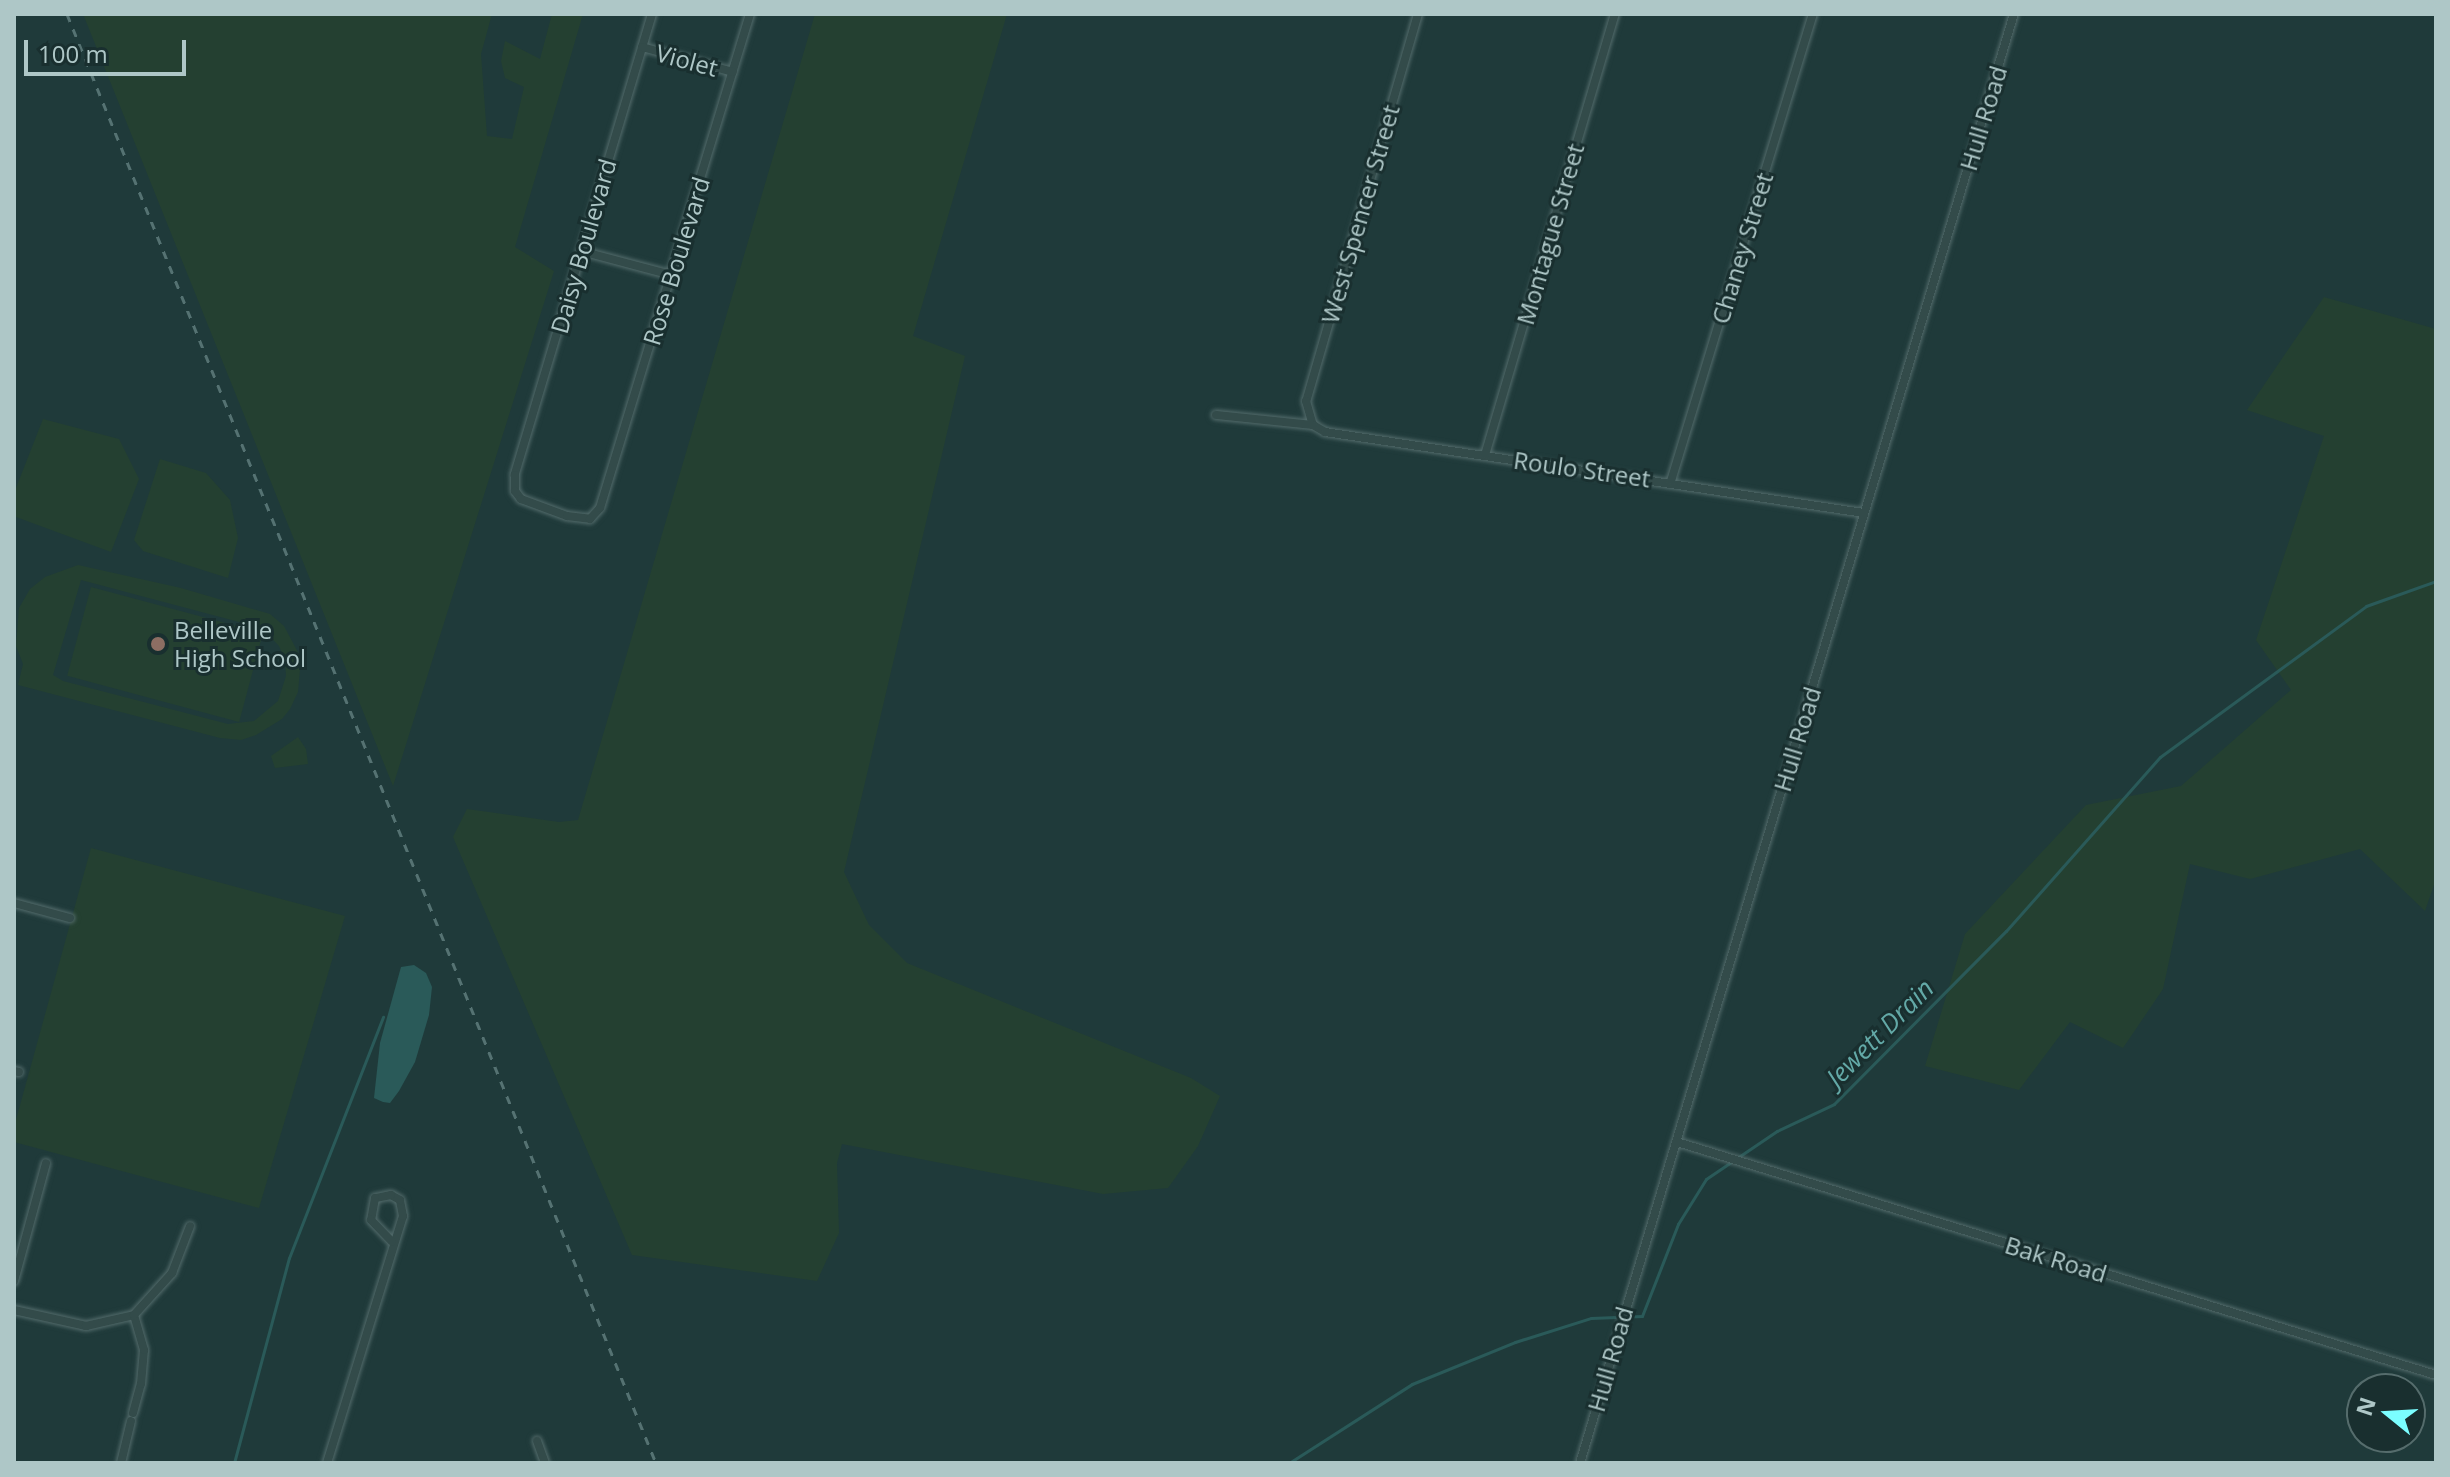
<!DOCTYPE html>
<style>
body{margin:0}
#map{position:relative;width:2450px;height:1477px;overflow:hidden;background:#1f3a3a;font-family:"Open Sans",sans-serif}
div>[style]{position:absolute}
.green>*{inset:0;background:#244031;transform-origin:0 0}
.water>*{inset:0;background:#2a5a59}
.stream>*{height:3px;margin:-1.5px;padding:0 1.5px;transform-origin:1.5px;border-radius:1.5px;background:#2a5a59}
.roads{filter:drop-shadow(0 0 2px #536b6b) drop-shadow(0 0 2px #536b6b)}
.street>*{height:8px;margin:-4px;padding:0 4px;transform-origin:4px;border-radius:4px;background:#334b4a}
.rail>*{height:3px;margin-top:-1.5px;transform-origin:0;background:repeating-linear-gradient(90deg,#557272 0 8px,transparent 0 16px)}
.dots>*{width:22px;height:22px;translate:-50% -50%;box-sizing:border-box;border:4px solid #192f2f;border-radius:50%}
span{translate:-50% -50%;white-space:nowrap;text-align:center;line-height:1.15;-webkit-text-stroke:6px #192f2f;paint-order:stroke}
.street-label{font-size:24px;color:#aec7c7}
.poi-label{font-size:24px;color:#aec7c7}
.left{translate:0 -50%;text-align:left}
.water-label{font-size:26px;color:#63a9a7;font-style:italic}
.frame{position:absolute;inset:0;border:16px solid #aec7c7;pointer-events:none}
.north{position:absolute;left:2346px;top:1373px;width:80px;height:80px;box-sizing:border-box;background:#192f2f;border:2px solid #556c6c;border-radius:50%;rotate:288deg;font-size:22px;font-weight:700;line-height:32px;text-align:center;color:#aec7c7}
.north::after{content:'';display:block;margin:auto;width:28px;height:36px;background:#7bfeff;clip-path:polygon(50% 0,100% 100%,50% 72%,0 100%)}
.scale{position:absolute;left:24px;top:40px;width:162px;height:36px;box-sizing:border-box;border:4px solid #aec7c7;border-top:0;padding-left:10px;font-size:24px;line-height:28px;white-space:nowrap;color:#aec7c7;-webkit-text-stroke:6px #192f2f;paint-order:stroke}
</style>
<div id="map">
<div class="green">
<i style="clip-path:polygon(83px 14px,492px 14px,481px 54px,487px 136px,512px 139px,524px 87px,505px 78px,501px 61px,505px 41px,540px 59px,552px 14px,583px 14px,515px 247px,554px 271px,393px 786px)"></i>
<i style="clip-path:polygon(815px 14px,1007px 14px,913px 336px,965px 356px,844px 872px,869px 925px,907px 963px,1191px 1078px,1220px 1096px,1198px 1146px,1168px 1188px,1103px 1194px,842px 1144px,837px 1163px,839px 1233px,817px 1281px,632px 1255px,453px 837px,467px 809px,559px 822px,578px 820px)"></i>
<i style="clip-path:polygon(2324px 297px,2436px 329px,2436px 879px,2425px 911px,2360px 849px,2250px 879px,2190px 864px,2163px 989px,2123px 1048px,2070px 1022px,2019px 1090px,1925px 1066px,1965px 934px,2086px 805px,2181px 786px,2291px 690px,2256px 640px,2324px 436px,2247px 410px)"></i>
<i style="clip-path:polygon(43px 419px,119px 439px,139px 479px,111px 552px,16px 517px,14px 493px)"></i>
<i style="clip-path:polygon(160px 459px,206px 473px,230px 500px,238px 538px,228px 578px,143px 551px,134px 540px)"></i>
<i style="clip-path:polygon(evenodd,78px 565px,181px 588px,270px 614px,284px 626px,301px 658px,298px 692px,290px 709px,282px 719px,256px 735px,241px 740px,220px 738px,18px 685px,23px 664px,16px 646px,19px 608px,30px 589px,45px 577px,78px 565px,81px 580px,262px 628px,279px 646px,285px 661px,286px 676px,278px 701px,254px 721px,228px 724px,63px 681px,53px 675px,81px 580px)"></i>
<i style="left:91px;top:587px;width:178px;height:92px;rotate:15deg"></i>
<i style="clip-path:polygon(298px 737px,306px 749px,308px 764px,275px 768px,271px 756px)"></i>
<i style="clip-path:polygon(91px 848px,345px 916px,259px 1208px,14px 1142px,14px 1127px)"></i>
</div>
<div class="water">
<i style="clip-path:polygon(414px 965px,426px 973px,432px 987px,429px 1015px,415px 1062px,399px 1091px,390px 1103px,383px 1102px,374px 1098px,380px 1043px,401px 967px)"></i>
</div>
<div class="stream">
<i style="left:234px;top:1463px;width:212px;rotate:-75deg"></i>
<i style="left:289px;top:1258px;width:259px;rotate:-68.7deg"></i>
<i style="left:1289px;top:1463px;width:146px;rotate:-32.7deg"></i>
<i style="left:1412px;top:1384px;width:111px;rotate:-22.2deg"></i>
<i style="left:1515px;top:1342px;width:80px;rotate:-17.5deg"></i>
<i style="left:1591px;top:1318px;width:51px;rotate:-2.2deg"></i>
<i style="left:1642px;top:1316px;width:99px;rotate:-68.6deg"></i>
<i style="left:1678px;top:1224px;width:53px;rotate:-58.1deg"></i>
<i style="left:1706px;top:1179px;width:86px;rotate:-34.1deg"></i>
<i style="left:1777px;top:1131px;width:63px;rotate:-25.3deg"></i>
<i style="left:1834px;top:1104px;width:244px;rotate:-45.2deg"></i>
<i style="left:2006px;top:931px;width:232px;rotate:-48.5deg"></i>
<i style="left:2160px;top:757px;width:255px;rotate:-36.2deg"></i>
<i style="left:2366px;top:606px;width:74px;rotate:-19.7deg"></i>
</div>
<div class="roads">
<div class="street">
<i style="left:652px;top:14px;width:481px;rotate:106.6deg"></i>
<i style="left:515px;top:475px;width:16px;rotate:90deg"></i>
<i style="left:515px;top:491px;width:10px;rotate:53deg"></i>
<i style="left:521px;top:499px;width:49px;rotate:20.3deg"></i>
<i style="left:567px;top:516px;width:23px;rotate:7deg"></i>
<i style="left:590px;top:519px;width:15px;rotate:-48deg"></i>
<i style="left:600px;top:508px;width:516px;rotate:-73.11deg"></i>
<i style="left:1418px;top:14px;width:403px;rotate:106.1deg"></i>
<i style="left:1306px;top:401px;width:25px;rotate:74deg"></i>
<i style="left:1313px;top:425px;width:14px;rotate:30deg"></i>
<i style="left:1325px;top:432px;width:545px;rotate:8.55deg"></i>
<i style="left:642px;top:47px;width:94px;rotate:15.4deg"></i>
<i style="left:581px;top:251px;width:93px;rotate:14.9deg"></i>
<i style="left:1216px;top:415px;width:98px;rotate:5.9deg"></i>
<i style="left:1485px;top:455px;width:460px;rotate:-73.6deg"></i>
<i style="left:1671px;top:481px;width:488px;rotate:-73.1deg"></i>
<i style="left:14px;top:903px;width:58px;rotate:15deg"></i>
<i style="left:14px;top:1071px;width:5px;rotate:11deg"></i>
<i style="left:1677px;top:1142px;width:794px;rotate:17.07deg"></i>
<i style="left:14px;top:1281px;width:122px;rotate:-74.8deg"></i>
<i style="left:14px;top:1310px;width:74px;rotate:12.5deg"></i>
<i style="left:86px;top:1326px;width:49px;rotate:-12.9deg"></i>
<i style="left:133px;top:1413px;width:30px;rotate:-75deg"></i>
<i style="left:141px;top:1384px;width:34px;rotate:-85deg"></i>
<i style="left:144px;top:1350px;width:36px;rotate:-106deg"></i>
<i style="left:134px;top:1315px;width:57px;rotate:-47.9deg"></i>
<i style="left:172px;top:1273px;width:50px;rotate:-69deg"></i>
<i style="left:537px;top:1441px;width:23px;rotate:70deg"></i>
<i style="left:121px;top:1463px;width:43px;rotate:-76.6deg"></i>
<i style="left:327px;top:1463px;width:258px;rotate:-72.9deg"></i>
<i style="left:403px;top:1216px;width:16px;rotate:-101deg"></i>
<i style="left:400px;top:1200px;width:10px;rotate:-151deg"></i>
<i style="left:391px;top:1195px;width:16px;rotate:169deg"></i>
<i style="left:375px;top:1198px;width:22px;rotate:100deg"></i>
<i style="left:371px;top:1220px;width:30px;rotate:46deg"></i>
<i style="left:1580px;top:1463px;width:1513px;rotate:-73.33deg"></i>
</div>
</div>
<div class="rail">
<i style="left:67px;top:14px;width:1564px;rotate:67.88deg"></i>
</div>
<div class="dots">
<i style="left:158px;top:644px;background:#8d6e63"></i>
</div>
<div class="street-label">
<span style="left:687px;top:60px;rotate:15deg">Violet</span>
<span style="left:1983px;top:118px;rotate:-73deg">Hull Road</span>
<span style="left:1360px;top:214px;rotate:-74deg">West Spencer Street</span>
<span style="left:1550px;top:234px;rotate:-74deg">Montague Street</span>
<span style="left:583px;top:246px;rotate:-74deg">Daisy Boulevard</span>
<span style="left:1742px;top:248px;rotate:-73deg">Chaney Street</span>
<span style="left:676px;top:261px;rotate:-73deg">Rose Boulevard</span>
<span style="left:1582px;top:469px;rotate:8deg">Roulo Street</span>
<span style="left:1797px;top:739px;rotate:-73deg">Hull Road</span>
<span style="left:2056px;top:1259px;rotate:17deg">Bak Road</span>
<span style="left:1610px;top:1359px;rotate:-74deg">Hull Road</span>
</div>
<div class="poi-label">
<span class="left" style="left:174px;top:644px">Belleville<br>High School</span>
</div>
<div class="water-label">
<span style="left:1880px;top:1033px;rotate:-45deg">Jewett Drain</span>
</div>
<div class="frame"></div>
<div class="north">N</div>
<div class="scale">100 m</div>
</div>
